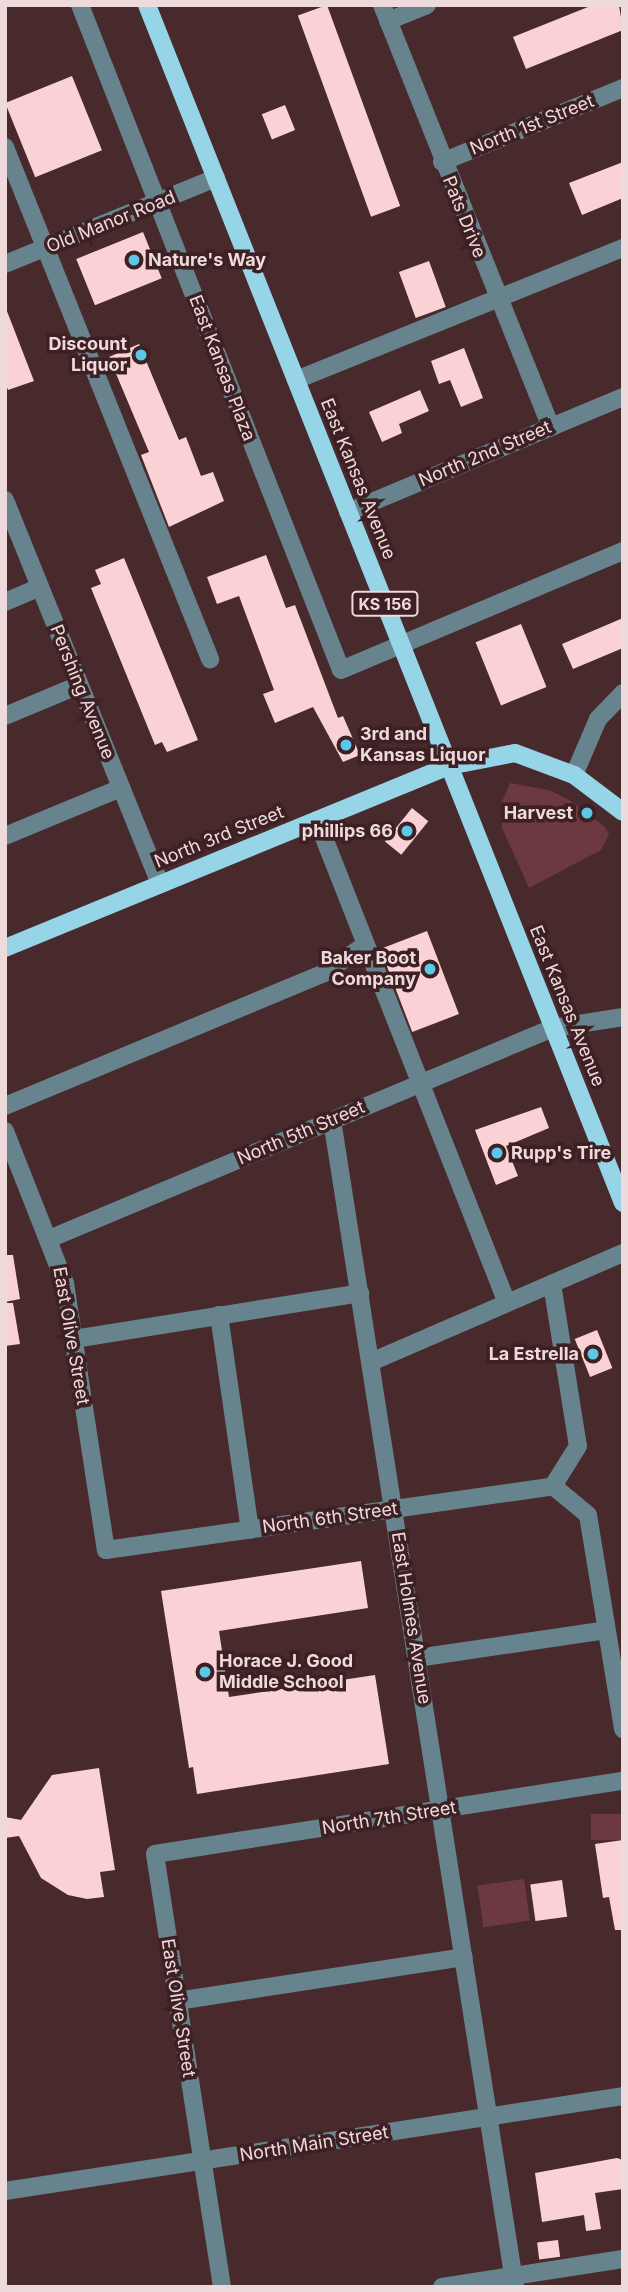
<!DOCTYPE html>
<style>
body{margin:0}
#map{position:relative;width:628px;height:2292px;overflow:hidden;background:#482a2d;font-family:Inter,sans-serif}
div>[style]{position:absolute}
.green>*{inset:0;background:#6b393f;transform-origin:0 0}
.building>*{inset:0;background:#fad2d5;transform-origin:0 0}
.minor>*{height:18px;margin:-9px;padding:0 9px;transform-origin:9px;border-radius:9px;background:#67848e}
.major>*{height:18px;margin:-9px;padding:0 9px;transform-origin:9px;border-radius:9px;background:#96d4e8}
.dots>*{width:19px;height:19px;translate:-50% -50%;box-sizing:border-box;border:4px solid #3d2023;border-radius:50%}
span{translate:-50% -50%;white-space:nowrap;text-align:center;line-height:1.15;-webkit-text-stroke:7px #3d2023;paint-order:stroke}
.shield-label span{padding:2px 5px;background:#3d2023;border:2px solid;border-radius:5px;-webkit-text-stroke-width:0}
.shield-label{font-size:16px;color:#efdadb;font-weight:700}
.street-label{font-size:18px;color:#efdadb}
.poi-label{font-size:18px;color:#efdadb;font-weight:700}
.left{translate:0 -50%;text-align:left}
.right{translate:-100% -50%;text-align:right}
.frame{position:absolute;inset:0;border:7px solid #efdadb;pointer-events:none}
</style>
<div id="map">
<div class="green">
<i style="clip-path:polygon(510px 783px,549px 790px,569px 800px,605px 827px,609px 834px,601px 850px,529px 888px,502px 828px,502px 801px)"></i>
<i style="left:623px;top:1814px;width:26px;height:32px;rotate:90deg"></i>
<i style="left:524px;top:1879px;width:42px;height:47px;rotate:82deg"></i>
</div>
<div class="building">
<i style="left:327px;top:5px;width:214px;height:31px;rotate:70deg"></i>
<i style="clip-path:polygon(593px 5px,619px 5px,623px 30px,526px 69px,513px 37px)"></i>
<i style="left:72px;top:76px;width:80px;height:72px;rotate:68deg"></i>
<i style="left:285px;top:105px;width:27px;height:25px;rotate:68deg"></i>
<i style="clip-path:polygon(623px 162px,623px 198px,582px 215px,569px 183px)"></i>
<i style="left:143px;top:232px;width:50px;height:72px;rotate:68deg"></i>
<i style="left:429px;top:261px;width:49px;height:32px;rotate:70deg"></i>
<i style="clip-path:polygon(5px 306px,34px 381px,8px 390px,5px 382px)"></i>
<i style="clip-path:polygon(139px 344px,179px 440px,186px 437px,201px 476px,213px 472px,224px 501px,169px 527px,141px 455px,149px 452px,109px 357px)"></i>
<i style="clip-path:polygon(464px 348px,483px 398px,461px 407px,450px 380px,439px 384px,431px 361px)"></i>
<i style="clip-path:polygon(420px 390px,429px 411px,399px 424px,402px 433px,382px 442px,369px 412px)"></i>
<i style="clip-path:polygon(266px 555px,286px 608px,295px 605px,338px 718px,343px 716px,360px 755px,343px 762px,313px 707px,275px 723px,263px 694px,274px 690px,239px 596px,217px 604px,207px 577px)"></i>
<i style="clip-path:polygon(124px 558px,198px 740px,167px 752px,162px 742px,155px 745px,91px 588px,101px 584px,95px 570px)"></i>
<i style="clip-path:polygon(623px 618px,623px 648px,573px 669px,562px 644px)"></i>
<i style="left:521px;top:624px;width:68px;height:49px;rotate:68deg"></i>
<i style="left:412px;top:808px;width:21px;height:43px;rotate:39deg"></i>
<i style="left:427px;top:931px;width:89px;height:50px;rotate:69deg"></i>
<i style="clip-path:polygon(541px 1107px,549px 1128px,506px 1146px,518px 1176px,496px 1185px,475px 1130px)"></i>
<i style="clip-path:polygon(5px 1255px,13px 1255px,20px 1299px,5px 1302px)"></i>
<i style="clip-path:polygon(5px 1303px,13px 1303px,20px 1344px,5px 1346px)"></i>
<i style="left:597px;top:1330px;width:41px;height:24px;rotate:68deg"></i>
<i style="clip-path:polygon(361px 1561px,368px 1608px,219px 1631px,229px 1697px,375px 1675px,389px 1764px,197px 1794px,193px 1767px,189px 1768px,161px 1591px)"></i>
<i style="clip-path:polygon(99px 1768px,115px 1870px,100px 1872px,104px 1897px,87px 1899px,68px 1895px,41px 1878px,19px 1836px,5px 1838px,5px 1817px,21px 1820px,52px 1775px)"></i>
<i style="clip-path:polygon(623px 1840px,623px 1930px,615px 1930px,609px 1897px,603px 1898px,595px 1844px)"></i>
<i style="left:562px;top:1880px;width:37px;height:32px;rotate:82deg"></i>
<i style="clip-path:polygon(617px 2158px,623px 2160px,623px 2189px,595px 2193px,601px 2229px,586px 2231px,584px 2215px,542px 2222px,535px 2173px)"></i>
<i style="left:558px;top:2240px;width:17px;height:21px;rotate:83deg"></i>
</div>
<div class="minor">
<i style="left:80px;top:5px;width:714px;rotate:68.57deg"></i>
<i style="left:341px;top:670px;width:306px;rotate:-22.9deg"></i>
<i style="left:382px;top:5px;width:455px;rotate:68.2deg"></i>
<i style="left:388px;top:21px;width:42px;rotate:-22.3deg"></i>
<i style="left:5px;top:147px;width:552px;rotate:68.18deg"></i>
<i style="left:442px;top:162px;width:196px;rotate:-22.2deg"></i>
<i style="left:5px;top:264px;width:228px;rotate:-22.2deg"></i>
<i style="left:296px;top:380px;width:353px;rotate:-22deg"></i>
<i style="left:5px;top:500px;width:414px;rotate:68deg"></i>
<i style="left:348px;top:512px;width:298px;rotate:-22.7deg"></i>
<i style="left:5px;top:602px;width:38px;rotate:-23deg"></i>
<i style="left:5px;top:716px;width:80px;rotate:-22.7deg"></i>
<i style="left:574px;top:775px;width:61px;rotate:-66.8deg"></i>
<i style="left:598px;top:719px;width:36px;rotate:-46deg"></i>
<i style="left:317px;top:820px;width:519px;rotate:68.53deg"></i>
<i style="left:5px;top:836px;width:126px;rotate:-22.5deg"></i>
<i style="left:5px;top:1106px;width:346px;rotate:-22.6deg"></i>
<i style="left:324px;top:973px;width:50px;rotate:-34.3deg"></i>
<i style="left:332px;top:1120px;width:1181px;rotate:81.09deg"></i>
<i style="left:5px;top:1131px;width:163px;rotate:68.5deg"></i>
<i style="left:65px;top:1283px;width:270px;rotate:81.3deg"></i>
<i style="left:106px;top:1550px;width:452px;rotate:-8.1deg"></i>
<i style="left:49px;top:1239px;width:546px;rotate:-22.72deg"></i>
<i style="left:553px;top:1028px;width:71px;rotate:-8.9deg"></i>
<i style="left:552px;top:1284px;width:164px;rotate:80.9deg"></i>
<i style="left:578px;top:1446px;width:47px;rotate:122deg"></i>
<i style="left:553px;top:1486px;width:45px;rotate:39.6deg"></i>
<i style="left:588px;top:1515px;width:217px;rotate:80.7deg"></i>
<i style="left:219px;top:1315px;width:217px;rotate:81.8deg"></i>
<i style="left:74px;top:1339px;width:290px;rotate:-9.1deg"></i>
<i style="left:371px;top:1362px;width:275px;rotate:-23.4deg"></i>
<i style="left:417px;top:1658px;width:191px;rotate:-8.4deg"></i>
<i style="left:177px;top:2001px;width:290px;rotate:-8.7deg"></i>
<i style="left:5px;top:2191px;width:625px;rotate:-8.74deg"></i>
<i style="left:222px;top:2287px;width:438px;rotate:-98.8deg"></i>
<i style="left:155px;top:1854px;width:474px;rotate:-8.9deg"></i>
<i style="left:442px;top:2287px;width:183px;rotate:-8.8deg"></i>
</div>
<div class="major">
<i style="left:147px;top:5px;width:1289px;rotate:68.33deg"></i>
<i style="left:5px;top:948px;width:480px;rotate:-22.3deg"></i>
<i style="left:449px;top:766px;width:67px;rotate:-11.1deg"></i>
<i style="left:515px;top:753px;width:63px;rotate:20.4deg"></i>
<i style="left:574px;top:775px;width:61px;rotate:37.1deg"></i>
</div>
<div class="dots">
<i style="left:134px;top:260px;background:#5bc8e7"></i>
<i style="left:141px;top:355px;background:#5bc8e7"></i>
<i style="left:346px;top:745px;background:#5bc8e7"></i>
<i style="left:587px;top:813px;background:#5bc8e7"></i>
<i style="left:407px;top:831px;background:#5bc8e7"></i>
<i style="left:430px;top:969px;background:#5bc8e7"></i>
<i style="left:497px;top:1153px;background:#5bc8e7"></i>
<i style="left:593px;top:1354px;background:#5bc8e7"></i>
<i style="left:205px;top:1672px;background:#5bc8e7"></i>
</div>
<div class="shield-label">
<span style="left:385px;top:604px">KS 156</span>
</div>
<div class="street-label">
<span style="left:532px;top:125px;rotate:-22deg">North 1st Street</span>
<span style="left:464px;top:217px;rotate:68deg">Pats Drive</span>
<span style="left:111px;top:222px;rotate:-22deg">Old Manor Road</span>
<span style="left:222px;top:368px;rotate:69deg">East Kansas Plaza</span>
<span style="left:485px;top:454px;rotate:-23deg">North 2nd Street</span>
<span style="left:358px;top:479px;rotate:68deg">East Kansas Avenue</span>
<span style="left:82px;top:692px;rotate:68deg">Pershing Avenue</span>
<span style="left:219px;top:837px;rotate:-22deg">North 3rd Street</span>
<span style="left:567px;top:1006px;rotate:68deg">East Kansas Avenue</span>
<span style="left:301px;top:1133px;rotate:-23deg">North 5th Street</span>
<span style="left:71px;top:1336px;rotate:80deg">East Olive Street</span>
<span style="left:330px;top:1518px;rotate:-8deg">North 6th Street</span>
<span style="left:411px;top:1618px;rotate:81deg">East Holmes Avenue</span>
<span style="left:389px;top:1818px;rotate:-9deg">North 7th Street</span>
<span style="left:178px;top:2008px;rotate:81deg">East Olive Street</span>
<span style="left:314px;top:2144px;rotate:-9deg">North Main Street</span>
</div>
<div class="poi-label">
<span class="left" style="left:148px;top:260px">Nature's Way</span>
<span class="right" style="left:127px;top:355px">Discount<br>Liquor</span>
<span class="left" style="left:360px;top:745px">3rd and<br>Kansas Liquor</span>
<span class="right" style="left:573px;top:813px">Harvest</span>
<span class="right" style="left:393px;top:831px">phillips 66</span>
<span class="right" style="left:416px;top:969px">Baker Boot<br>Company</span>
<span class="left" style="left:511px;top:1153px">Rupp's Tire</span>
<span class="right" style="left:579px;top:1354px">La Estrella</span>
<span class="left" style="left:219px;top:1672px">Horace J. Good<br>Middle School</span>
</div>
<div class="frame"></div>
</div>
